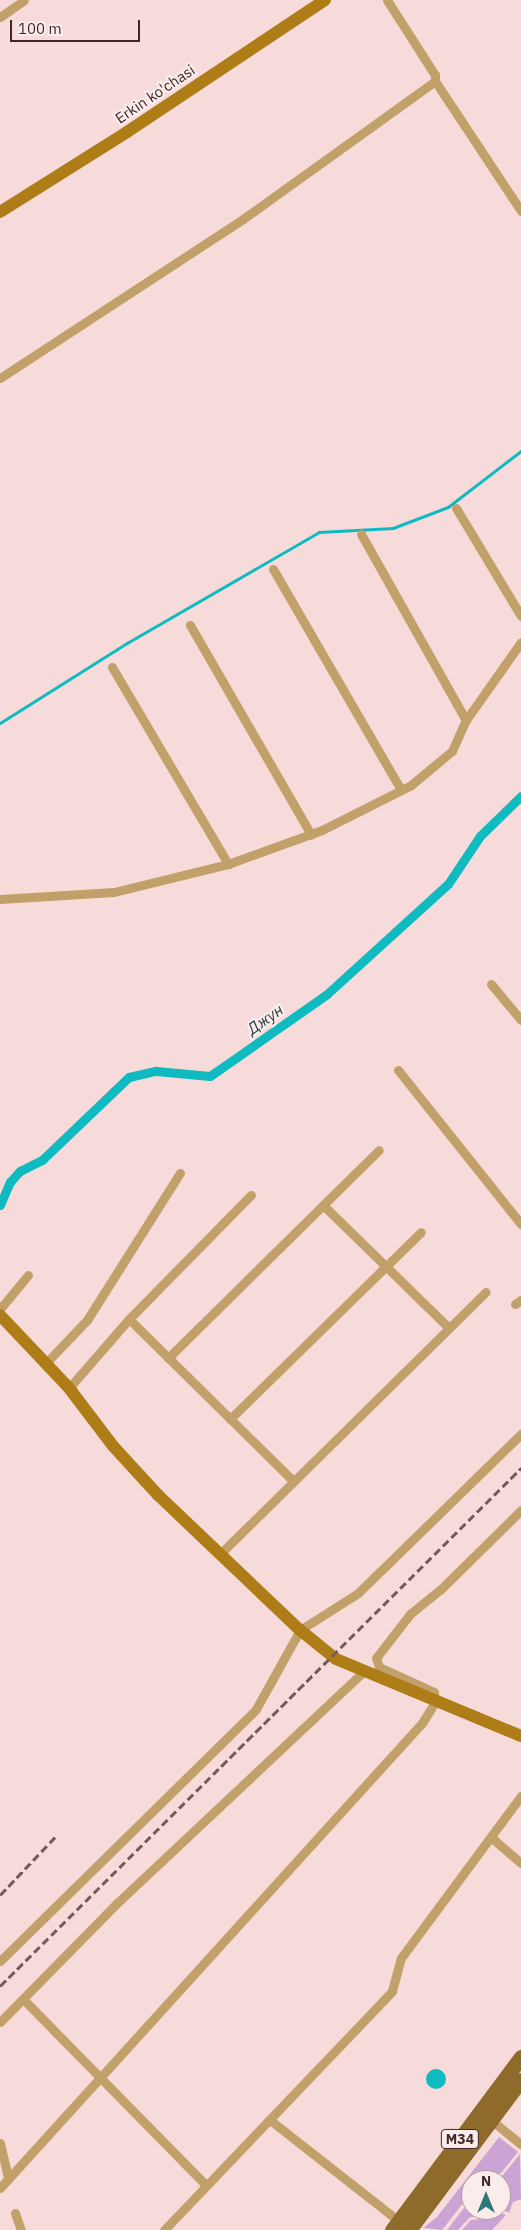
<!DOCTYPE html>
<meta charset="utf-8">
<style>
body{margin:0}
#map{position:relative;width:521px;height:2230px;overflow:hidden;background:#f7dbda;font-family:"IBM Plex Sans",sans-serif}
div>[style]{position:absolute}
.green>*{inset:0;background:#cba3d5}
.water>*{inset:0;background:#0fbbc1}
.round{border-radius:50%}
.stream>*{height:2.5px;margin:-1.25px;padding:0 1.25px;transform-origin:1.25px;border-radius:1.25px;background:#0fbbc1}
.canal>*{height:9px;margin:-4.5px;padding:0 4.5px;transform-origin:4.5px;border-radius:4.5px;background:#0fbbc1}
.street>*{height:9px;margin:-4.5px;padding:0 4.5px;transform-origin:4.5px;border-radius:4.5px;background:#c1a069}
.secondary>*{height:12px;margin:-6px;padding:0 6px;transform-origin:6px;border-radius:6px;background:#ae7d17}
.primary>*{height:15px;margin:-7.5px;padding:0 7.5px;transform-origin:7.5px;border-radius:7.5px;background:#8f6b2b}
.rail>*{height:2.5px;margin-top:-1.25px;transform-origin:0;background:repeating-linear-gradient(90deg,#745a59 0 8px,transparent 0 12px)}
span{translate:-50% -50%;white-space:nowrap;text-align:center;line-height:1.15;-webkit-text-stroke:4.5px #faeceb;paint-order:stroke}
.shield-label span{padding:1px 4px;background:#faeceb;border:1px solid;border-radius:4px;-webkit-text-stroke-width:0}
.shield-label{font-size:14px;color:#412727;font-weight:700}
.street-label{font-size:15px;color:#412727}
.water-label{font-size:16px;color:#253d3e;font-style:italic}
.north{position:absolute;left:461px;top:2170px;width:50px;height:50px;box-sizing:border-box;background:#faeceb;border:1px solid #b09d9d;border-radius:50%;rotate:0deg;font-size:14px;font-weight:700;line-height:20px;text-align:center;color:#412727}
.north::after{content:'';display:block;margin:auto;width:18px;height:22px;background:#2e787b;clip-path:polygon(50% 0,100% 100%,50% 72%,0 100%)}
.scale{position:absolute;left:10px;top:20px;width:130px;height:22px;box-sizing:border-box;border:2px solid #412727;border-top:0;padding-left:6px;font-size:15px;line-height:18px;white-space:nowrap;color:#412727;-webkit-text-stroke:4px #faeceb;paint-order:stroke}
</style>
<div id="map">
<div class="green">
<i style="clip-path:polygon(499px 2137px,518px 2152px,501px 2173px,471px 2180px,471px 2193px,442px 2230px,423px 2228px,437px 2217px)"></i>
<i style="clip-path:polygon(520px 2154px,521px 2199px,513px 2202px,509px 2213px,501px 2208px,501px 2180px,486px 2180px,503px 2175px)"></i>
<i style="clip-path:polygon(471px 2199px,471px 2210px,487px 2210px,480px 2217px,470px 2217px,458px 2230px,447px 2230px)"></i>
<i style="clip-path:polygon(492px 2210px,506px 2215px,492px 2230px,462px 2230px,471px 2220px,481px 2219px)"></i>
</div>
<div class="water">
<i class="round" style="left:426px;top:2069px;width:20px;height:20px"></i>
</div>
<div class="stream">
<i style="left:0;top:723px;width:150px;rotate:-32.2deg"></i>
<i style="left:127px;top:643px;width:222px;rotate:-30deg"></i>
<i style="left:319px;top:532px;width:74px;rotate:-3.1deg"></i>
<i style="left:393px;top:528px;width:59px;rotate:-20.9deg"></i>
<i style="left:448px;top:507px;width:92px;rotate:-37.5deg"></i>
</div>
<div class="canal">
<i style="left:0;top:1205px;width:25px;rotate:-67deg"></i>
<i style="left:10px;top:1182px;width:15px;rotate:-48deg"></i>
<i style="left:20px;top:1171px;width:25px;rotate:-27deg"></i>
<i style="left:42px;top:1160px;width:120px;rotate:-43.7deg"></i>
<i style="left:129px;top:1077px;width:28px;rotate:-13deg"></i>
<i style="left:156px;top:1071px;width:54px;rotate:5.3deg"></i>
<i style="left:210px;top:1076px;width:143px;rotate:-35deg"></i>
<i style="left:327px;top:994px;width:164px;rotate:-42.3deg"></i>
<i style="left:448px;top:884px;width:58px;rotate:-56.3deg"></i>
<i style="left:480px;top:836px;width:57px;rotate:-44.3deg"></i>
</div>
<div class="street">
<i style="left:387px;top:0;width:89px;rotate:57.4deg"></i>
<i style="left:435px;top:75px;width:6px;rotate:90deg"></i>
<i style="left:435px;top:81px;width:156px;rotate:56.5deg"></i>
<i style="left:0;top:17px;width:29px;rotate:-35deg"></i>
<i style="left:0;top:378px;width:290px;rotate:-33.2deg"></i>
<i style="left:243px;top:219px;width:236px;rotate:-35.7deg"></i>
<i style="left:456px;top:508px;width:126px;rotate:59deg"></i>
<i style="left:361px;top:534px;width:214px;rotate:60.6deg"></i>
<i style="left:273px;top:569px;width:255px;rotate:59.9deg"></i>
<i style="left:190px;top:625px;width:242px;rotate:60deg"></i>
<i style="left:112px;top:667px;width:229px;rotate:59.5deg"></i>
<i style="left:0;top:899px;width:114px;rotate:-3.5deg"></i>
<i style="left:114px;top:892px;width:117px;rotate:-13.8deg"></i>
<i style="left:228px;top:864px;width:100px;rotate:-19.9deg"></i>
<i style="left:322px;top:830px;width:100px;rotate:-26.8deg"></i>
<i style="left:411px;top:785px;width:53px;rotate:-39.7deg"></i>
<i style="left:452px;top:751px;width:34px;rotate:-66deg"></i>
<i style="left:466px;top:720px;width:95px;rotate:-54.8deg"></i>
<i style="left:491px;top:984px;width:47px;rotate:50.2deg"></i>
<i style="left:398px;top:1070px;width:197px;rotate:51.4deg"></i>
<i style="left:323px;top:1205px;width:176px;rotate:44.3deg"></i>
<i style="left:515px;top:1304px;width:7px;rotate:-34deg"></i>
<i style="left:0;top:1309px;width:44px;rotate:-50.5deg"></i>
<i style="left:129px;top:1319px;width:231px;rotate:44.6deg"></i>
<i style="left:168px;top:1358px;width:296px;rotate:-44.6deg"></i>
<i style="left:45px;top:1364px;width:61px;rotate:-46.3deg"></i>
<i style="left:87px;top:1320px;width:174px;rotate:-57.7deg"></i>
<i style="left:69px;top:1388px;width:91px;rotate:-49deg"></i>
<i style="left:129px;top:1319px;width:174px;rotate:-45.5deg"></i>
<i style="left:230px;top:1419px;width:267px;rotate:-44.4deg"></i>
<i style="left:220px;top:1554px;width:373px;rotate:-44.6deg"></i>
<i style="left:492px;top:1838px;width:38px;rotate:41deg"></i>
<i style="left:0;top:1961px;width:359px;rotate:-44.5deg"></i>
<i style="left:256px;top:1709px;width:90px;rotate:-60.9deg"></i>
<i style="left:300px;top:1630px;width:69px;rotate:-32.5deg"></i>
<i style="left:358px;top:1593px;width:228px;rotate:-44.3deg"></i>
<i style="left:23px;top:1999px;width:261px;rotate:45.5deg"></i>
<i style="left:0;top:2022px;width:165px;rotate:-45.5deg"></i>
<i style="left:116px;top:1904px;width:337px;rotate:-43.2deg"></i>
<i style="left:270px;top:2120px;width:164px;rotate:38.1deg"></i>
<i style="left:491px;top:2120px;width:38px;rotate:39deg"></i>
<i style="left:0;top:2143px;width:37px;rotate:77deg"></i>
<i style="left:0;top:2188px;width:628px;rotate:-47.78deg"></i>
<i style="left:422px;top:1723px;width:25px;rotate:-58deg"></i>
<i style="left:435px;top:1702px;width:10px;rotate:-96deg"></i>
<i style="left:434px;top:1692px;width:60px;rotate:-155.6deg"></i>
<i style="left:379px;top:1667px;width:9px;rotate:-108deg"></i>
<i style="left:376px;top:1658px;width:56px;rotate:-52.3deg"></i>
<i style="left:410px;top:1614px;width:38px;rotate:-39deg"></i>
<i style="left:440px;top:1590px;width:114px;rotate:-44.6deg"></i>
<i style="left:15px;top:2213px;width:18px;rotate:71deg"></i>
<i style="left:164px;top:2230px;width:330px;rotate:-46.3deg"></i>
<i style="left:392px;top:1991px;width:34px;rotate:-75deg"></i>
<i style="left:401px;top:1958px;width:202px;rotate:-53.5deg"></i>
</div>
<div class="secondary">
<i style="left:0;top:212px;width:150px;rotate:-32.2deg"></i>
<i style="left:127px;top:132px;width:238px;rotate:-33.7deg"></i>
<i style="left:0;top:1315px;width:100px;rotate:46.6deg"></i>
<i style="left:69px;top:1388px;width:73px;rotate:52.8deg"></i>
<i style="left:113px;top:1446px;width:67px;rotate:47.4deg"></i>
<i style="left:158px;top:1495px;width:196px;rotate:43.6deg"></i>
<i style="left:300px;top:1630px;width:46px;rotate:38.9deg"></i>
<i style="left:336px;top:1659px;width:200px;rotate:22.6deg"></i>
</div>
<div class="primary">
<i style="left:392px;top:2230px;width:216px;rotate:-53.3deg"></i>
<i style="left:409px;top:2230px;width:187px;rotate:-53.3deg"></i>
</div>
<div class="rail">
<i style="left:0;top:1895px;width:80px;rotate:-46.5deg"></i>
<i style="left:0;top:1986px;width:735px;rotate:-44.83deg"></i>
</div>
<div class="shield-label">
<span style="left:460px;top:2139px">M34</span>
</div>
<div class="street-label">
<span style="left:155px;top:94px;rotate:-34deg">Erkin ko'chasi</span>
</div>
<div class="water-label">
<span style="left:265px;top:1019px;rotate:-35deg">Джун</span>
</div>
<div class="north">N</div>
<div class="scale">100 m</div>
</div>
